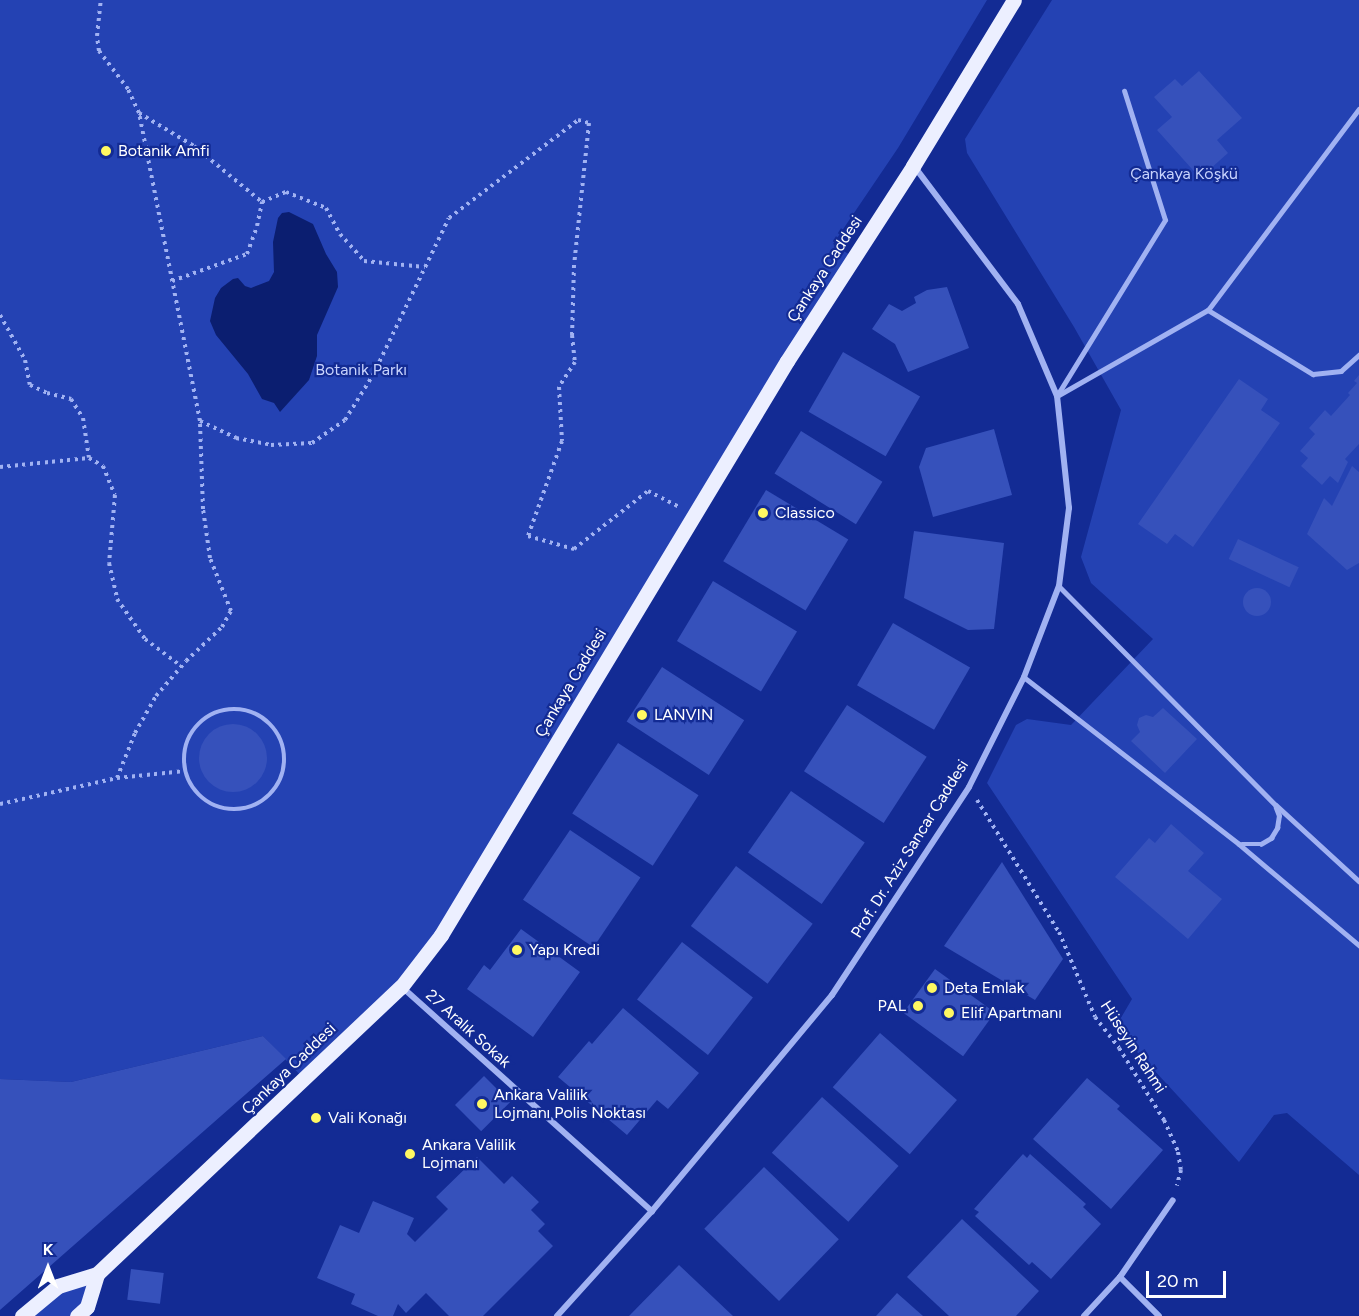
<!DOCTYPE html>
<meta charset="utf-8">
<style>
body{margin:0}
#map{position:relative;width:1359px;height:1316px;overflow:hidden;background:#132b94;font-family:Figtree,sans-serif}
div>[style]{position:absolute}
.green>*{inset:0;background:#2442b3}
.water>*{inset:0;background:#0b1e70}
.building>*{inset:0;background:#3651bb;transform-origin:0 0}
.round{border-radius:50%}
.path>*{height:4px;margin-top:-2px;transform-origin:0;background:repeating-linear-gradient(90deg,#a1b2f2 0 3px,transparent 0 7.5px)}
.path>.ring{margin:-2px;padding:0;box-sizing:content-box;background:none;border:4px solid #a1b2f2;border-radius:50%}
.service>*{height:4.5px;margin:-2.25px;padding:0 2.25px;transform-origin:2.25px;border-radius:2.25px;background:#a1b2f2}
.minor>*{height:6px;margin:-3px;padding:0 3px;transform-origin:3px;border-radius:3px;background:#a1b2f2}
.primary>*{height:15px;margin:-7.5px;padding:0 7.5px;transform-origin:7.5px;border-radius:7.5px;background:#ecefff}
.dots>*{width:16px;height:16px;translate:-50% -50%;box-sizing:border-box;border:3px solid #132b94;border-radius:50%}
span{translate:-50% -50%;white-space:nowrap;text-align:center;line-height:1.15;-webkit-text-stroke:4.5px #132b94;paint-order:stroke}
.poi-label{font-size:16px;color:#fff}
.left{translate:0 -50%;text-align:left}
.right{translate:-100% -50%;text-align:right}
.park-label{font-size:16px;color:#c8d3fd}
.street-label{font-size:16px;color:#fff}
.north{position:absolute;left:18px;top:1238px;width:60px;height:60px;-webkit-text-stroke:4px #132b94;paint-order:stroke;rotate:0deg;font-size:16px;font-weight:700;line-height:24px;text-align:center;color:#fff}
.north::after{content:'';display:block;margin:auto;width:21px;height:27px;background:#fff;clip-path:polygon(50% 0,100% 100%,50% 72%,0 100%)}
.scale{position:absolute;left:1146px;top:1271px;width:80px;height:27px;box-sizing:border-box;border:3px solid #fff;border-top:0;padding-left:8px;font-size:18px;line-height:21px;white-space:nowrap;color:#fff;-webkit-text-stroke:4px #132b94;paint-order:stroke}
</style>
<div id="map">
<div class="green">
<i style="clip-path:polygon(0 0,987px 0,898px 148px,833px 244px,853px 257px,441px 935px,305px 1080px,263px 1036px,71px 1082px,0 1079px)"></i>
<i style="clip-path:polygon(1052px 0,1359px 0,1359px 1175px,1287px 1113px,1274px 1115px,1239px 1162px,1115px 1028px,1132px 999px,987px 783px,1016px 725px,1027px 719px,1071px 725px,1153px 639px,1091px 583px,1081px 557px,1121px 410px,1074px 327px,967px 153px,965px 139px)"></i>
<i style="clip-path:polygon(97px 1274px,77px 1316px,22px 1316px,58px 1286px)"></i>
</div>
<div class="water">
<i style="clip-path:polygon(289px 212px,313px 224px,326px 254px,337px 272px,338px 287px,317px 335px,317px 356px,309px 380px,280px 412px,274px 403px,262px 399px,248px 374px,216px 335px,210px 321px,215px 298px,221px 288px,233px 279px,238px 278px,245px 286px,251px 288px,269px 281px,274px 272px,273px 242px,278px 218px,282px 213px)"></i>
</div>
<div class="building">
<i style="clip-path:polygon(1199px 71px,1242px 118px,1217px 140px,1228px 153px,1200px 178px,1157px 130px,1172px 117px,1154px 97px,1175px 79px,1182px 86px)"></i>
<i style="clip-path:polygon(947px 287px,969px 348px,908px 372px,895px 344px,872px 329px,889px 304px,902px 311px,916px 303px,914px 297px,927px 290px)"></i>
<i style="left:843px;top:352px;width:89px;height:69px;rotate:30deg"></i>
<i style="clip-path:polygon(1359px 375px,1359px 444px,1345px 459px,1348px 462px,1338px 483px,1330px 476px,1322px 485px,1301px 466px,1308px 458px,1300px 451px,1315px 434px,1309px 428px,1325px 410px,1331px 416px,1350px 395px,1348px 393px,1357px 383px,1354px 381px)"></i>
<i style="clip-path:polygon(1239px 379px,1268px 399px,1261px 410px,1280px 423px,1193px 547px,1175px 534px,1167px 544px,1138px 524px)"></i>
<i style="clip-path:polygon(994px 429px,1012px 495px,933px 517px,919px 467px,926px 448px)"></i>
<i style="left:801px;top:431px;width:96px;height:50px;rotate:32deg"></i>
<i style="clip-path:polygon(1352px 466px,1359px 472px,1359px 563px,1347px 570px,1307px 534px,1324px 498px,1332px 506px)"></i>
<i style="left:766px;top:490px;width:96px;height:83px;rotate:31deg"></i>
<i style="clip-path:polygon(914px 531px,1004px 543px,994px 629px,968px 630px,904px 598px)"></i>
<i style="left:1238px;top:539px;width:67px;height:22px;rotate:25deg"></i>
<i style="left:713px;top:581px;width:98px;height:70px;rotate:31deg"></i>
<i class="round" style="left:1243px;top:588px;width:28px;height:28px"></i>
<i style="left:893px;top:623px;width:89px;height:72px;rotate:30deg"></i>
<i style="left:662px;top:667px;width:98px;height:65px;rotate:33deg"></i>
<i style="left:847px;top:705px;width:95px;height:79px;rotate:33deg"></i>
<i style="clip-path:polygon(1163px 708px,1197px 739px,1165px 773px,1131px 741px,1140px 732px,1137px 725px,1139px 718px,1146px 715px,1153px 717px)"></i>
<i class="round" style="left:199px;top:724px;width:68px;height:68px"></i>
<i style="left:618px;top:743px;width:96px;height:84px;rotate:33deg"></i>
<i style="left:791px;top:791px;width:90px;height:75px;rotate:35deg"></i>
<i style="clip-path:polygon(1171px 824px,1204px 853px,1188px 871px,1222px 899px,1188px 939px,1115px 877px,1149px 838px,1155px 843px)"></i>
<i style="left:570px;top:830px;width:85px;height:84px;rotate:34deg"></i>
<i style="clip-path:polygon(1002px 862px,1063px 959px,1035px 1000px,944px 946px)"></i>
<i style="left:736px;top:866px;width:96px;height:75px;rotate:37deg"></i>
<i style="clip-path:polygon(521px 929px,580px 972px,533px 1037px,467px 989px,484px 965px,490px 970px)"></i>
<i style="left:682px;top:942px;width:90px;height:73px;rotate:38deg"></i>
<i style="left:935px;top:969px;width:74px;height:54px;rotate:36deg"></i>
<i style="clip-path:polygon(623px 1008px,699px 1073px,668px 1109px,657px 1100px,627px 1135px,558px 1077px,589px 1041px,592px 1044px)"></i>
<i style="left:880px;top:1033px;width:102px;height:72px;rotate:41deg"></i>
<i style="clip-path:polygon(263px 1036px,286px 1059px,0 1310px,0 1079px,71px 1082px)"></i>
<i style="left:484px;top:1076px;width:37px;height:41px;rotate:45deg"></i>
<i style="clip-path:polygon(1087px 1078px,1120px 1106px,1117px 1109px,1163px 1150px,1111px 1209px,1033px 1139px)"></i>
<i style="left:822px;top:1097px;width:103px;height:75px;rotate:42deg"></i>
<i style="clip-path:polygon(1023px 1154px,1027px 1158px,1030px 1154px,1086px 1204px,1083px 1207px,1101px 1224px,1051px 1279px,1032px 1262px,1029px 1265px,975px 1216px,979px 1212px,974px 1209px)"></i>
<i style="clip-path:polygon(477px 1157px,504px 1184px,512px 1176px,539px 1202px,531px 1210px,545px 1224px,538px 1231px,553px 1246px,483px 1316px,449px 1316px,426px 1293px,406px 1313px,398px 1304px,393px 1316px,378px 1316px,351px 1304px,355px 1294px,317px 1278px,340px 1225px,359px 1233px,373px 1201px,414px 1218px,407px 1234px,415px 1242px,448px 1209px,436px 1197px)"></i>
<i style="left:764px;top:1167px;width:104px;height:86px;rotate:44deg"></i>
<i style="clip-path:polygon(962px 1219px,1039px 1291px,1016px 1316px,949px 1316px,907px 1277px)"></i>
<i style="clip-path:polygon(679px 1265px,733px 1316px,629px 1316px)"></i>
<i style="left:131px;top:1269px;width:33px;height:31px;rotate:7deg"></i>
<i style="clip-path:polygon(897px 1293px,923px 1316px,876px 1316px)"></i>
</div>
<div class="path">
<i style="left:139px;top:113px;width:64px;rotate:31deg"></i>
<i style="left:194px;top:146px;width:88px;rotate:39.5deg"></i>
<i style="left:172px;top:281px;width:80px;rotate:-19.8deg"></i>
<i style="left:247px;top:254px;width:30px;rotate:-70deg"></i>
<i style="left:257px;top:226px;width:25px;rotate:-78deg"></i>
<i style="left:262px;top:202px;width:26px;rotate:-23deg"></i>
<i style="left:286px;top:192px;width:43px;rotate:21.8deg"></i>
<i style="left:326px;top:208px;width:30px;rotate:62deg"></i>
<i style="left:340px;top:234px;width:36px;rotate:48deg"></i>
<i style="left:364px;top:261px;width:61px;rotate:5.6deg"></i>
<i style="left:0;top:315px;width:51px;rotate:60.9deg"></i>
<i style="left:25px;top:360px;width:25px;rotate:79deg"></i>
<i style="left:30px;top:385px;width:19px;rotate:25deg"></i>
<i style="left:47px;top:393px;width:25px;rotate:14deg"></i>
<i style="left:71px;top:399px;width:22px;rotate:58deg"></i>
<i style="left:83px;top:418px;width:40px;rotate:81.5deg"></i>
<i style="left:200px;top:421px;width:40px;rotate:25deg"></i>
<i style="left:236px;top:438px;width:36px;rotate:11deg"></i>
<i style="left:271px;top:445px;width:41px;rotate:-2.8deg"></i>
<i style="left:312px;top:443px;width:40px;rotate:-34.9deg"></i>
<i style="left:345px;top:420px;width:53px;rotate:-58.1deg"></i>
<i style="left:373px;top:375px;width:174px;rotate:-64.2deg"></i>
<i style="left:449px;top:218px;width:162px;rotate:-37.2deg"></i>
<i style="left:578px;top:120px;width:11px;rotate:15deg"></i>
<i style="left:589px;top:123px;width:143px;rotate:96deg"></i>
<i style="left:574px;top:265px;width:70px;rotate:91.6deg"></i>
<i style="left:572px;top:335px;width:27px;rotate:84deg"></i>
<i style="left:575px;top:362px;width:30px;rotate:123deg"></i>
<i style="left:559px;top:387px;width:54px;rotate:86.8deg"></i>
<i style="left:562px;top:441px;width:101px;rotate:109.7deg"></i>
<i style="left:528px;top:536px;width:48px;rotate:15.8deg"></i>
<i style="left:574px;top:549px;width:94px;rotate:-38.1deg"></i>
<i style="left:648px;top:491px;width:34px;rotate:27deg"></i>
<i style="left:0;top:467px;width:89px;rotate:-5.8deg"></i>
<i style="left:89px;top:458px;width:16px;rotate:30deg"></i>
<i style="left:103px;top:466px;width:31px;rotate:68deg"></i>
<i style="left:115px;top:495px;width:68px;rotate:95deg"></i>
<i style="left:109px;top:563px;width:37px;rotate:77deg"></i>
<i style="left:117px;top:599px;width:49px;rotate:55deg"></i>
<i style="left:145px;top:639px;width:45px;rotate:36.9deg"></i>
<i class="ring" style="left:184px;top:709px;width:96px;height:96px"></i>
<i style="left:117px;top:778px;width:68px;rotate:-5.9deg"></i>
<i style="left:977px;top:800px;width:155px;rotate:58.2deg"></i>
<i style="left:1059px;top:932px;width:92px;rotate:67deg"></i>
<i style="left:1095px;top:1017px;width:39px;rotate:52deg"></i>
<i style="left:1119px;top:1048px;width:85px;rotate:58deg"></i>
<i style="left:1164px;top:1120px;width:35px;rotate:66deg"></i>
<i style="left:1178px;top:1152px;width:18px;rotate:81deg"></i>
<i style="left:1181px;top:1170px;width:16px;rotate:105deg"></i>
<i style="left:0;top:804px;width:120px;rotate:-12.5deg"></i>
<i style="left:117px;top:778px;width:48px;rotate:-68.2deg"></i>
<i style="left:135px;top:733px;width:43px;rotate:-60.4deg"></i>
<i style="left:156px;top:696px;width:46px;rotate:-49.4deg"></i>
<i style="left:186px;top:661px;width:50px;rotate:-43.4deg"></i>
<i style="left:222px;top:627px;width:18px;rotate:-61deg"></i>
<i style="left:231px;top:611px;width:57px;rotate:-111.6deg"></i>
<i style="left:210px;top:558px;width:49px;rotate:-98.1deg"></i>
<i style="left:203px;top:509px;width:88px;rotate:-92deg"></i>
<i style="left:200px;top:421px;width:314px;rotate:-101.2deg"></i>
<i style="left:139px;top:113px;width:26px;rotate:-115deg"></i>
<i style="left:128px;top:89px;width:48px;rotate:-127.3deg"></i>
<i style="left:99px;top:51px;width:15px;rotate:-98deg"></i>
<i style="left:97px;top:36px;width:36px;rotate:-84deg"></i>
</div>
<div class="service">
<i style="left:1208px;top:310px;width:251px;rotate:-53.1deg"></i>
<i style="left:1058px;top:394px;width:204px;rotate:-58.4deg"></i>
<i style="left:1165px;top:220px;width:135px;rotate:-107.6deg"></i>
<i style="left:1057px;top:396px;width:174px;rotate:-29.7deg"></i>
<i style="left:1208px;top:310px;width:123px;rotate:31.4deg"></i>
<i style="left:1313px;top:374px;width:28px;rotate:-6deg"></i>
<i style="left:1341px;top:371px;width:24px;rotate:-42deg"></i>
<i style="left:1059px;top:586px;width:308px;rotate:45.3deg"></i>
<i style="left:1276px;top:805px;width:113px;rotate:42.5deg"></i>
<i style="left:1024px;top:677px;width:272px;rotate:37.8deg"></i>
<i style="left:1239px;top:844px;width:157px;rotate:40.1deg"></i>
<i style="left:1242px;top:844px;width:19px"></i>
<i style="left:1261px;top:844px;width:12px;rotate:-31deg"></i>
<i style="left:1271px;top:838px;width:12px;rotate:-59deg"></i>
<i style="left:1277px;top:828px;width:12px;rotate:-81deg"></i>
<i style="left:1279px;top:816px;width:9px;rotate:-111deg"></i>
</div>
<div class="minor">
<i style="left:402px;top:987px;width:336px;rotate:41.9deg"></i>
<i style="left:1120px;top:1277px;width:55px;rotate:45deg"></i>
<i style="left:557px;top:1316px;width:142px;rotate:-47.9deg"></i>
<i style="left:652px;top:1211px;width:281px;rotate:-50.2deg"></i>
<i style="left:832px;top:995px;width:249px;rotate:-56.6deg"></i>
<i style="left:969px;top:787px;width:123px;rotate:-63.4deg"></i>
<i style="left:1024px;top:677px;width:97px;rotate:-69deg"></i>
<i style="left:1059px;top:586px;width:79px;rotate:-82.7deg"></i>
<i style="left:1069px;top:508px;width:113px;rotate:-96.1deg"></i>
<i style="left:1057px;top:396px;width:100px;rotate:-113deg"></i>
<i style="left:1018px;top:304px;width:173px;rotate:-127deg"></i>
<i style="left:1084px;top:1316px;width:53px;rotate:-47.3deg"></i>
<i style="left:1120px;top:1277px;width:93px;rotate:-55.5deg"></i>
</div>
<div class="primary">
<i style="left:22px;top:1316px;width:47px;rotate:-39.8deg"></i>
<i style="left:58px;top:1286px;width:41px;rotate:-17.1deg"></i>
<i style="left:77px;top:1316px;width:13px;rotate:-42deg"></i>
<i style="left:87px;top:1307px;width:34px;rotate:-73deg"></i>
<i style="left:97px;top:1274px;width:418px;rotate:-43.4deg"></i>
<i style="left:401px;top:987px;width:66px;rotate:-52.4deg"></i>
<i style="left:441px;top:935px;width:670px;rotate:-58.92deg"></i>
<i style="left:787px;top:361px;width:232px;rotate:-57.1deg"></i>
<i style="left:913px;top:166px;width:194px;rotate:-58.7deg"></i>
</div>
<div class="dots">
<i style="left:106px;top:151px;background:#fff862"></i>
<i style="left:763px;top:513px;background:#fff862"></i>
<i style="left:642px;top:715px;background:#fff862"></i>
<i style="left:517px;top:950px;background:#fff862"></i>
<i style="left:932px;top:988px;background:#fff862"></i>
<i style="left:918px;top:1006px;background:#fff862"></i>
<i style="left:949px;top:1013px;background:#fff862"></i>
<i style="left:482px;top:1104px;background:#fff862"></i>
<i style="left:316px;top:1118px;background:#fff862"></i>
<i style="left:410px;top:1154px;background:#fff862"></i>
</div>
<div class="poi-label">
<span class="left" style="left:118px;top:151px">Botanik Amfi</span>
<span class="left" style="left:775px;top:513px">Classico</span>
<span class="left" style="left:654px;top:715px">LANVIN</span>
<span class="left" style="left:529px;top:950px">Yapı Kredi</span>
<span class="left" style="left:944px;top:988px">Deta Emlak</span>
<span class="right" style="left:906px;top:1006px">PAL</span>
<span class="left" style="left:961px;top:1013px">Elif Apartmanı</span>
<span class="left" style="left:494px;top:1104px">Ankara Valilik<br>Lojmanı Polis Noktası</span>
<span class="left" style="left:328px;top:1118px">Vali Konağı</span>
<span class="left" style="left:422px;top:1154px">Ankara Valilik<br>Lojmanı</span>
</div>
<div class="park-label">
<span style="left:1184px;top:174px">Çankaya Köşkü</span>
<span style="left:361px;top:370px">Botanik Parkı</span>
</div>
<div class="street-label">
<span style="left:825px;top:269px;rotate:-57deg">Çankaya Caddesi</span>
<span style="left:571px;top:683px;rotate:-59deg">Çankaya Caddesi</span>
<span style="left:910px;top:849px;rotate:-58deg">Prof. Dr. Aziz Sancar Caddesi</span>
<span style="left:468px;top:1029px;rotate:42deg">27 Aralık Sokak</span>
<span style="left:1133px;top:1047px;rotate:57deg">Hüseyin Rahmi</span>
<span style="left:289px;top:1069px;rotate:-44deg">Çankaya Caddesi</span>
</div>
<div class="north">K</div>
<div class="scale">20 m</div>
</div>
